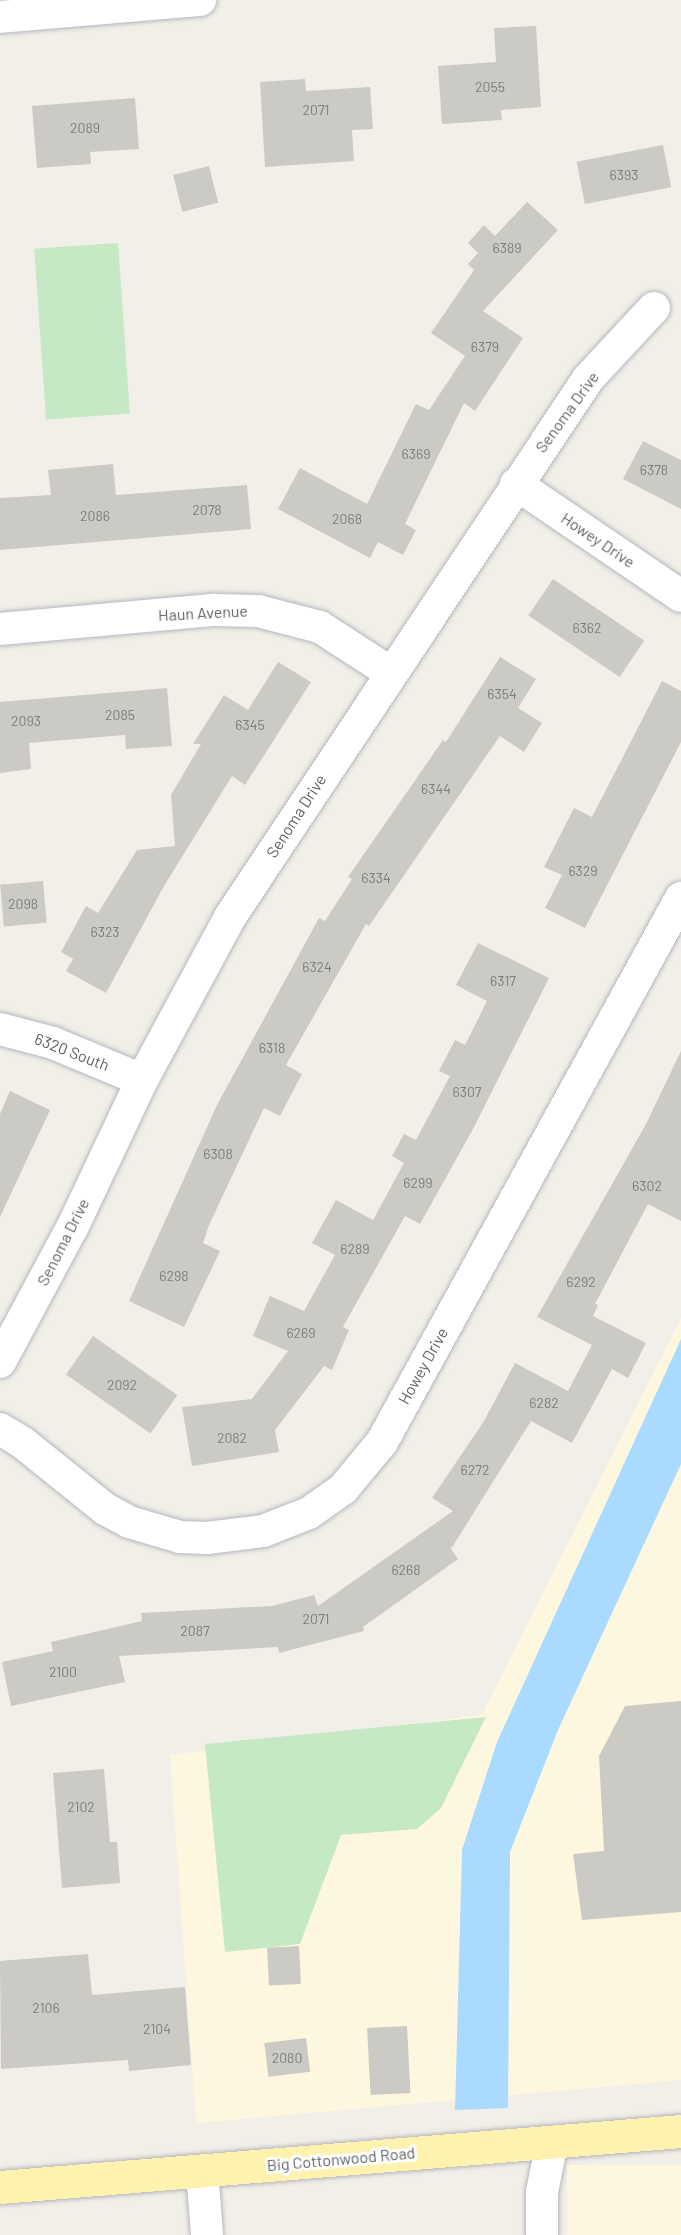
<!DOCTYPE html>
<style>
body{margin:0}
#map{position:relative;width:681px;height:2235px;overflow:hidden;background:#f1efe8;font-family:Barlow,sans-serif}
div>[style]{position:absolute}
.commercial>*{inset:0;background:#fef7e0;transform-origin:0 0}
.green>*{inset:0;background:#c5e8c5;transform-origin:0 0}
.water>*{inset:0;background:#aadaff}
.building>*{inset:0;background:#cccac5;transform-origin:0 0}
.roads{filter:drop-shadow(0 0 2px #b5b8bc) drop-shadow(0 0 2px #b5b8bc)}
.minor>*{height:32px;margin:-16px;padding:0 16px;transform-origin:16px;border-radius:16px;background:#fff}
.major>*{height:33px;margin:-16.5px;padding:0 16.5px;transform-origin:16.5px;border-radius:16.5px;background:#fff2af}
span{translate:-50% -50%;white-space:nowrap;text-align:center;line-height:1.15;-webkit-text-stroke:6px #fff;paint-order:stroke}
.number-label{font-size:14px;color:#7a7d7f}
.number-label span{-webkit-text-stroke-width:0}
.street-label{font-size:16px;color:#5f6368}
</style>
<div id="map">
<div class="commercial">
<i style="clip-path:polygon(681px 1318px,681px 2080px,196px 2123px,170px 1755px,482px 1715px)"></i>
<i style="left:681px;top:2165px;width:70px;height:114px;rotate:90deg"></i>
</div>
<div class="green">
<i style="left:118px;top:243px;width:171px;height:84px;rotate:86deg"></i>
<i style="clip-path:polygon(486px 1717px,441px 1808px,417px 1829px,341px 1835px,300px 1944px,225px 1952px,205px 1744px)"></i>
</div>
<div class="water">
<i style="clip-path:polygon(681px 1339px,681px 1464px,558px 1730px,510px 1852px,508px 2108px,455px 2110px,462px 1850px,497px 1742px)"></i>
</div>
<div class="building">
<i style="clip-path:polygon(536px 26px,541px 107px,501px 110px,502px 120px,442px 124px,438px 66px,496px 62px,494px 28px)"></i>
<i style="clip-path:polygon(305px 79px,306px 91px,370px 87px,373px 129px,352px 130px,354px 161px,265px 167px,260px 82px)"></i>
<i style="clip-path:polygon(135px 98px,139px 149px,90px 152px,91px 164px,37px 168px,32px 106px)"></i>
<i style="left:663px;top:145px;width:43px;height:88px;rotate:79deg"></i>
<i style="left:209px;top:166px;width:38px;height:37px;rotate:76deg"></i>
<i style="clip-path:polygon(527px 202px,558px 230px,483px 311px,523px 338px,475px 411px,464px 403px,405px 524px,416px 530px,403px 555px,378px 542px,370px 558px,278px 509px,300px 468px,367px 504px,416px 404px,429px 410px,465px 356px,431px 333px,474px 270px,468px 264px,478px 253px,468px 243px,484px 225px,495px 236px)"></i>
<i style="clip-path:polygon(643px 441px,681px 460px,681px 509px,623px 479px)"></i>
<i style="clip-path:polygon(113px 464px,116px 495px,247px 485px,251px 529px,0 550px,0 498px,51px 495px,48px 470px)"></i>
<i style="left:553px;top:579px;width:110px;height:44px;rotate:34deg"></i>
<i style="clip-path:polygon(500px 657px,536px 679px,518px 708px,542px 723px,524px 752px,500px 736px,369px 926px,366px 924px,286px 1065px,302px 1074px,280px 1116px,264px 1108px,209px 1225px,203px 1243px,220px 1251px,184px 1327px,129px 1301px,217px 1105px,319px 918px,325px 921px,352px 879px,348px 877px,443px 740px,446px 742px)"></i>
<i style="clip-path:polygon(278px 662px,311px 682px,245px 785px,232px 776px,164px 886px,106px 993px,66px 971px,73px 959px,61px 952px,86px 906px,98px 913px,137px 850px,175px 846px,171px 795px,201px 744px,193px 744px,224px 695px,248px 710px)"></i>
<i style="clip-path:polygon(662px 681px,681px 691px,681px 742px,585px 928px,545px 908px,562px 875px,544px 867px,574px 808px,592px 817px)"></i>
<i style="clip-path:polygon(167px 688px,172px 746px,126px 749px,125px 735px,29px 743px,31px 769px,0 773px,0 702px)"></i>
<i style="left:43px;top:881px;width:42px;height:43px;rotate:85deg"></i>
<i style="clip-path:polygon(478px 943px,549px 978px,473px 1129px,420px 1224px,405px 1216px,343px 1327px,349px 1330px,332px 1370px,324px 1366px,275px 1430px,279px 1452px,192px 1466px,182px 1407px,252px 1399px,288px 1351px,253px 1336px,270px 1296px,304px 1311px,335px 1255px,312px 1243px,336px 1200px,373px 1220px,404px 1163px,392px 1156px,404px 1134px,416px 1140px,450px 1076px,439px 1071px,455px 1040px,465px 1045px,487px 1001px,456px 985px)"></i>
<i style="clip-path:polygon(681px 1051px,681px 1221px,648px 1204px,595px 1304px,598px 1305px,593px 1316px,646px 1343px,628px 1378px,612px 1369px,572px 1443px,531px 1421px,451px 1549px,458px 1559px,363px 1627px,364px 1631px,279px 1653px,278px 1647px,119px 1656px,125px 1682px,11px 1706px,2px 1662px,53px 1651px,51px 1642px,142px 1621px,141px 1613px,272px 1606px,314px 1595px,318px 1606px,453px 1511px,432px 1498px,484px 1421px,515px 1363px,568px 1391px,592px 1345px,537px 1317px,646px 1124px)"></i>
<i style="clip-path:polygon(10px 1091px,50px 1110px,0 1217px,0 1114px)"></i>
<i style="left:93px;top:1336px;width:103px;height:47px;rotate:35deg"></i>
<i style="clip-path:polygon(681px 1701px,681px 1912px,582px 1920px,573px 1854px,604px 1851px,599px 1756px,625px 1706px)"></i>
<i style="clip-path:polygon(104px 1769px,110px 1842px,117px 1842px,120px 1883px,62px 1888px,53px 1773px)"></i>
<i style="left:299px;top:1946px;width:38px;height:32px;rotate:87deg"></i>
<i style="clip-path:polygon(88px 1954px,92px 1995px,185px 1987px,191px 2065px,129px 2071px,128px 2060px,1px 2069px,0 1961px)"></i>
<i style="left:407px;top:2026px;width:67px;height:40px;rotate:87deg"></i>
<i style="left:306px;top:2038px;width:34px;height:42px;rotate:83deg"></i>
</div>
<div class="roads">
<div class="minor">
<i style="left:0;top:17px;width:201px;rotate:-4.9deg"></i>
<i style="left:516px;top:484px;width:199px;rotate:34.2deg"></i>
<i style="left:0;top:629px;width:216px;rotate:-5.1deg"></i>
<i style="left:215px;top:610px;width:43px;rotate:1.3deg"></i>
<i style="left:258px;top:611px;width:64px;rotate:14.5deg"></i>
<i style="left:320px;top:627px;width:85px;rotate:32.9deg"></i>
<i style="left:0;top:1029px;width:55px;rotate:14.8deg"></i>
<i style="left:53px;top:1043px;width:96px;rotate:22.6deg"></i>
<i style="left:0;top:1362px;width:154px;rotate:-61.8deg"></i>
<i style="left:73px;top:1226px;width:161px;rotate:-64.7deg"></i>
<i style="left:142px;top:1080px;width:185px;rotate:-61.6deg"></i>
<i style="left:230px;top:917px;width:646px;rotate:-56.36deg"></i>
<i style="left:588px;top:379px;width:97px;rotate:-47.1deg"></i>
<i style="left:0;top:1429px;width:27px;rotate:31deg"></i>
<i style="left:23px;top:1443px;width:105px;rotate:38.8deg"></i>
<i style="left:105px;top:1509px;width:27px;rotate:28deg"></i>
<i style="left:129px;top:1522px;width:53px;rotate:16.4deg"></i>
<i style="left:180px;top:1537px;width:27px;rotate:2deg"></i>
<i style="left:207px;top:1538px;width:56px;rotate:-7.1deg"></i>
<i style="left:263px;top:1531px;width:49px;rotate:-21.4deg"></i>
<i style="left:309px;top:1513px;width:42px;rotate:-35.2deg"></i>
<i style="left:343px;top:1489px;width:61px;rotate:-50.3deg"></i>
<i style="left:382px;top:1442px;width:621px;rotate:-61.21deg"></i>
<i style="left:202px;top:2171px;width:64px;rotate:85.5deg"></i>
<i style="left:542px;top:2235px;width:43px;rotate:-90deg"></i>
<i style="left:542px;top:2192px;width:51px;rotate:-78.7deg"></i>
</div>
<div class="major">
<i style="left:0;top:2187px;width:683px;rotate:-4.7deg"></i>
</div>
</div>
<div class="number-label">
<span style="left:490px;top:87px">2055</span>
<span style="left:316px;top:110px">2071</span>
<span style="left:85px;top:128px">2089</span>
<span style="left:624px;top:175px">6393</span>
<span style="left:507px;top:248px">6389</span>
<span style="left:485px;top:347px">6379</span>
<span style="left:416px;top:454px">6369</span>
<span style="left:654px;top:470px">6378</span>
<span style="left:207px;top:510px">2078</span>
<span style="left:95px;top:516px">2086</span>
<span style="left:347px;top:519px">2068</span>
<span style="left:587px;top:628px">6362</span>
<span style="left:502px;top:694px">6354</span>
<span style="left:120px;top:715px">2085</span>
<span style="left:26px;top:721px">2093</span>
<span style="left:250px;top:725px">6345</span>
<span style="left:436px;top:789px">6344</span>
<span style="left:583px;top:871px">6329</span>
<span style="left:376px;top:878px">6334</span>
<span style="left:23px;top:904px">2098</span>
<span style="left:105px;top:932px">6323</span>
<span style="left:317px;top:967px">6324</span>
<span style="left:503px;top:981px">6317</span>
<span style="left:272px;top:1048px">6318</span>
<span style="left:467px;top:1092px">6307</span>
<span style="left:218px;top:1154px">6308</span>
<span style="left:418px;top:1183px">6299</span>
<span style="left:647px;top:1186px">6302</span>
<span style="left:355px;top:1249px">6289</span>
<span style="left:174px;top:1276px">6298</span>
<span style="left:581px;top:1282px">6292</span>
<span style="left:301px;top:1333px">6269</span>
<span style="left:122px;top:1385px">2092</span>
<span style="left:544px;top:1403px">6282</span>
<span style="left:232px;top:1438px">2082</span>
<span style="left:475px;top:1470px">6272</span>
<span style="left:406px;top:1570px">6268</span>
<span style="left:316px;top:1619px">2071</span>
<span style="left:195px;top:1631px">2087</span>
<span style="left:63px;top:1672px">2100</span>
<span style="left:81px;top:1807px">2102</span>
<span style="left:46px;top:2008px">2106</span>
<span style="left:157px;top:2029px">2104</span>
<span style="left:287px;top:2058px">2080</span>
</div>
<div class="street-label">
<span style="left:567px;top:412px;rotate:-54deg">Senoma Drive</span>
<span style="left:598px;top:540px;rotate:34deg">Howey Drive</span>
<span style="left:203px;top:613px;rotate:-3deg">Haun Avenue</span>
<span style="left:296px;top:816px;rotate:-57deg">Senoma Drive</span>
<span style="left:72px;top:1052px;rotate:21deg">6320 South</span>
<span style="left:63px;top:1242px;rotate:-63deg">Senoma Drive</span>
<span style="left:423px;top:1366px;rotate:-61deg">Howey Drive</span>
<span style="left:341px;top:2159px;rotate:-5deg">Big Cottonwood Road</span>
</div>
</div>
